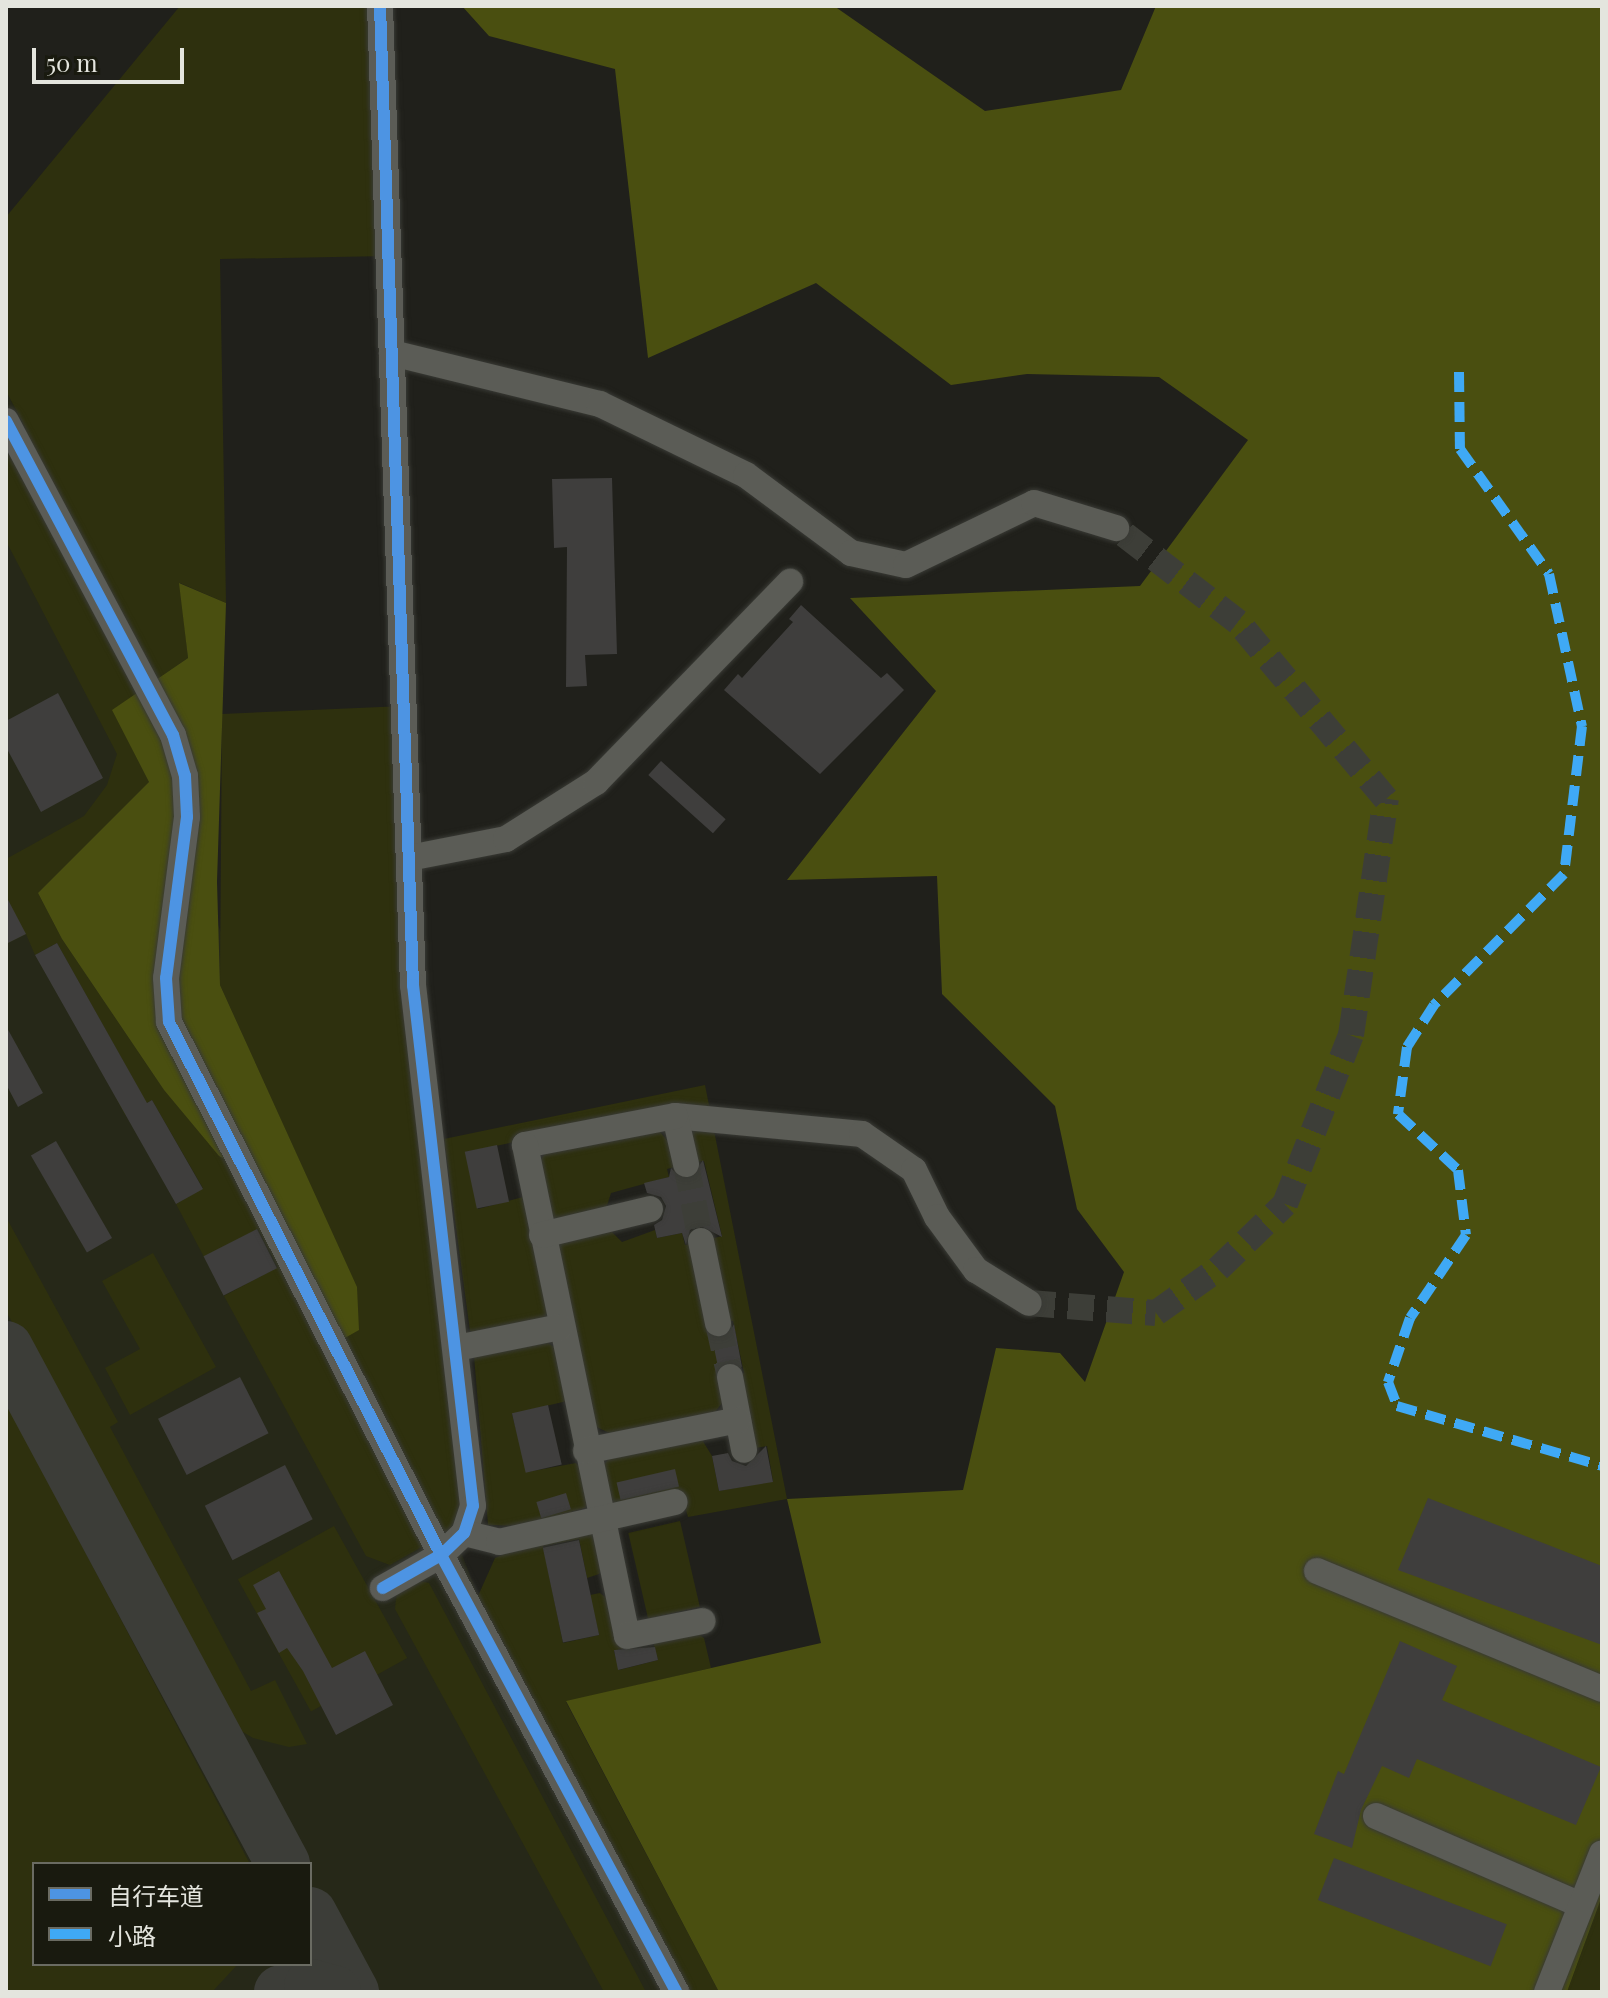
<!DOCTYPE html>
<meta charset="utf-8">
<style>
body{margin:0}
#map{position:relative;width:1608px;height:1998px;overflow:hidden;background:#20201b;font-family:"Playfair Display","Noto Sans SC",serif}
div>[style]{position:absolute}
.built>*{inset:0;background:#262818}
.green>*{inset:0;background:#2e300e;transform-origin:0 0}
.forest>*{inset:0;background:#4a4f10}
.taxiway>*{height:54px;margin:-27px;padding:0 27px;transform-origin:27px;border-radius:27px;background:#3c3d38}
.building>*{inset:0;background:#3f3e3d;transform-origin:0 0}
.minor-tunnel>*{height:26px;margin-top:-13px;transform-origin:0;background:repeating-linear-gradient(90deg,#3d3e38 0 26px,transparent 0 39px)}
.roads{filter:drop-shadow(0 0 2px #393a35) drop-shadow(0 0 2px #393a35)}
.minor>*{height:26px;margin:-13px;padding:0 13px;transform-origin:13px;border-radius:13px;background:#5b5c56}
.quiet>*{height:10px;margin-top:-5px;transform-origin:0;background:repeating-linear-gradient(90deg,#3fa9f5 0 20px,transparent 0 30px)}
.cycleway>*{height:12px;margin:-6px;padding:0 6px;transform-origin:6px;border-radius:6px;background:#4d94e3}
span{translate:-50% -50%;white-space:nowrap;text-align:center;line-height:1.15;-webkit-text-stroke:7px #191a0f;paint-order:stroke}
.frame{position:absolute;inset:0;border:8px solid #e4e5de;pointer-events:none}
.legend{position:absolute;left:32px;top:1862px;width:280px;height:104px;box-sizing:border-box;background:#191a0f;border:2px solid #6a6b62;margin:0;padding:10px 14px;list-style:none;font-size:24px;color:#e4e5de}
.legend li{display:flex;align-items:center;gap:16px;height:40px}
.legend b{width:40px;border:2px solid #6a6b62}
.scale{position:absolute;left:32px;top:48px;width:152px;height:36px;box-sizing:border-box;border:4px solid #e4e5de;border-top:0;padding-left:10px;font-size:24px;line-height:28px;white-space:nowrap;color:#e4e5de;-webkit-text-stroke:6px #191a0f;paint-order:stroke}
</style>
<div id="map">
<div class="built">
<i style="clip-path:polygon(evenodd,6px 391px,26px 429px,478px 1596px,690px 1992px,6px 1992px,6px 391px,34px 1864px,310px 1864px,310px 1964px,34px 1964px,34px 1864px)"></i>
</div>
<div class="green">
<i style="clip-path:polygon(180px 6px,380px 6px,388px 256px,220px 259px,226px 603px,180px 583px,188px 658px,113px 710px,149px 782px,38px 893px,62px 939px,164px 1090px,219px 1156px,309px 1182px,220px 985px,222px 714px,404px 706px,413px 986px,473px 1506px,455px 1528px,390px 1565px,366px 1556px,224px 1296px,278px 1267px,258px 1229px,204px 1257px,176px 1204px,203px 1188px,152px 1100px,125px 1115px,116px 1098px,137px 1086px,57px 943px,35px 955px,26px 934px,6px 944px,6px 859px,84px 816px,107px 785px,117px 754px,6px 541px,6px 445px,26px 429px,6px 391px,6px 217px)"></i>
<i style="clip-path:polygon(705px 1085px,787px 1499px,688px 1517px,682px 1496px,611px 1512px,603px 1466px,610px 1457px,701px 1438px,712px 1456px,719px 1491px,773px 1481px,767px 1446px,751px 1449px,739px 1375px,744px 1373px,733px 1321px,727px 1321px,711px 1239px,722px 1236px,704px 1161px,694px 1162px,684px 1107px,466px 1152px,478px 1209px,523px 1197px,551px 1306px,545px 1317px,480px 1335px,470px 1331px,444px 1139px)"></i>
<i style="clip-path:polygon(656px 1127px,671px 1145px,678px 1166px,667px 1169px,669px 1177px,611px 1193px,605px 1212px,562px 1224px,546px 1215px,536px 1166px,549px 1148px)"></i>
<i style="clip-path:polygon(6px 1217px,118px 1422px,110px 1427px,251px 1691px,275px 1680px,307px 1744px,289px 1747px,253px 1738px,226px 1722px,6px 1311px)"></i>
<i style="clip-path:polygon(610px 1230px,622px 1242px,655px 1230px,657px 1238px,682px 1233px,685px 1245px,692px 1244px,726px 1398px,708px 1421px,616px 1436px,590px 1424px,556px 1246px,561px 1239px)"></i>
<i style="clip-path:polygon(153px 1253px,216px 1367px,130px 1415px,105px 1368px,140px 1349px,102px 1281px)"></i>
<i style="clip-path:polygon(548px 1343px,561px 1352px,567px 1401px,512px 1414px,527px 1472px,576px 1463px,586px 1473px,591px 1499px,585px 1508px,522px 1526px,488px 1525px,474px 1356px)"></i>
<i style="clip-path:polygon(6px 1402px,250px 1864px,34px 1864px,34px 1964px,238px 1964px,212px 1992px,6px 1992px)"></i>
<i style="left:680px;top:1521px;width:88px;height:53px;rotate:77deg"></i>
<i style="left:334px;top:1526px;width:151px;height:110px;rotate:61deg"></i>
<i style="clip-path:polygon(591px 1530px,600px 1538px,605px 1564px,599px 1574px,587px 1578px,579px 1539px,543px 1546px,563px 1643px,599px 1635px,590px 1595px,600px 1593px,610px 1601px,627px 1647px,614px 1651px,619px 1670px,658px 1660px,653px 1641px,694px 1631px,704px 1638px,711px 1668px,566px 1702px,719px 1992px,690px 1992px,478px 1596px,495px 1558px,534px 1542px)"></i>
<i style="clip-path:polygon(416px 1580px,429px 1583px,646px 1992px,604px 1992px,395px 1609px,397px 1590px)"></i>
<i style="clip-path:polygon(1602px 1896px,1602px 1992px,1567px 1992px)"></i>
</div>
<div class="forest">
<i style="clip-path:polygon(462px 6px,834px 6px,985px 111px,1121px 90px,1156px 6px,1602px 6px,1602px 1896px,1567px 1992px,719px 1992px,566px 1701px,821px 1643px,787px 1499px,963px 1490px,996px 1348px,1060px 1353px,1085px 1382px,1124px 1272px,1077px 1209px,1055px 1106px,942px 994px,937px 876px,787px 880px,936px 691px,850px 598px,1140px 586px,1248px 440px,1159px 377px,1027px 374px,951px 385px,816px 283px,648px 358px,615px 69px,489px 36px)"></i>
<i style="clip-path:polygon(179px 583px,226px 603px,217px 882px,220px 985px,357px 1287px,359px 1330px,329px 1347px,243px 1169px,219px 1156px,164px 1090px,62px 939px,38px 893px,149px 782px,112px 710px,188px 658px)"></i>
</div>
<div class="taxiway">
<i style="left:6px;top:1348px;width:586px;rotate:61.77deg"></i>
<i style="left:310px;top:1914px;width:89px;rotate:61.7deg"></i>
<i style="left:281px;top:1992px;width:31px;rotate:-11deg"></i>
<i style="left:311px;top:1986px;width:24px;rotate:15deg"></i>
</div>
<div class="building">
<i style="clip-path:polygon(612px 478px,617px 654px,585px 655px,587px 686px,566px 687px,567px 547px,554px 548px,552px 479px)"></i>
<i style="clip-path:polygon(801px 605px,881px 678px,887px 673px,904px 690px,820px 774px,724px 690px,738px 674px,742px 678px,793px 622px,789px 619px)"></i>
<i style="clip-path:polygon(58px 693px,103px 778px,41px 812px,6px 747px,6px 721px)"></i>
<i style="left:661px;top:761px;width:87px;height:19px;rotate:42deg"></i>
<i style="clip-path:polygon(6px 896px,26px 934px,6px 944px)"></i>
<i style="clip-path:polygon(57px 943px,147px 1103px,152px 1100px,203px 1189px,176px 1204px,35px 955px)"></i>
<i style="clip-path:polygon(6px 1026px,43px 1093px,18px 1107px,6px 1084px)"></i>
<i style="left:56px;top:1141px;width:112px;height:29px;rotate:60deg"></i>
<i style="left:497px;top:1145px;width:58px;height:33px;rotate:78deg"></i>
<i style="clip-path:polygon(703px 1160px,722px 1237px,699px 1225px,690px 1230px,686px 1245px,682px 1233px,657px 1238px,654px 1225px,662px 1220px,666px 1206px,661px 1197px,647px 1193px,644px 1183px,669px 1177px,671px 1168px,681px 1179px,690px 1179px)"></i>
<i style="left:257px;top:1229px;width:44px;height:60px;rotate:63deg"></i>
<i style="clip-path:polygon(734px 1324px,742px 1367px,728px 1361px,718px 1367px,712px 1338px,728px 1335px)"></i>
<i style="left:240px;top:1377px;width:63px;height:92px;rotate:63deg"></i>
<i style="left:548px;top:1405px;width:61px;height:37px;rotate:77deg"></i>
<i style="clip-path:polygon(766px 1446px,773px 1482px,719px 1491px,712px 1456px,728px 1453px,732px 1461px,746px 1466px)"></i>
<i style="left:285px;top:1465px;width:61px;height:90px;rotate:63deg"></i>
<i style="left:675px;top:1469px;width:18px;height:60px;rotate:77deg"></i>
<i style="left:566px;top:1493px;width:17px;height:31px;rotate:73deg"></i>
<i style="clip-path:polygon(1428px 1498px,1602px 1566px,1602px 1645px,1398px 1570px)"></i>
<i style="left:579px;top:1540px;width:97px;height:37px;rotate:78deg"></i>
<i style="clip-path:polygon(279px 1571px,332px 1668px,365px 1651px,393px 1705px,336px 1735px,303px 1671px,287px 1648px,279px 1653px,257px 1613px,266px 1609px,253px 1585px)"></i>
<i style="clip-path:polygon(1400px 1641px,1457px 1666px,1442px 1700px,1601px 1767px,1576px 1825px,1417px 1759px,1409px 1778px,1382px 1766px,1361px 1810px,1352px 1848px,1314px 1834px,1338px 1771px,1344px 1774px)"></i>
<i style="clip-path:polygon(655px 1647px,658px 1660px,618px 1670px,614px 1650px)"></i>
<i style="left:1334px;top:1858px;width:185px;height:45px;rotate:21deg"></i>
</div>
<div class="minor-tunnel">
<i style="left:686px;top:1164px;width:78px;rotate:79deg"></i>
<i style="left:1029px;top:1303px;width:127px;rotate:4.5deg"></i>
<i style="left:1156px;top:1313px;width:76px;rotate:-35.4deg"></i>
<i style="left:1218px;top:1269px;width:93px;rotate:-44.1deg"></i>
<i style="left:1285px;top:1204px;width:181px;rotate:-68.7deg"></i>
<i style="left:1351px;top:1035px;width:239px;rotate:-81.6deg"></i>
<i style="left:1386px;top:799px;width:231px;rotate:-129.9deg"></i>
<i style="left:1238px;top:622px;width:154px;rotate:-142.4deg"></i>
<i style="left:718px;top:1323px;width:55px;rotate:77.5deg"></i>
</div>
<div class="roads">
<div class="minor">
<i style="left:380px;top:6px;width:980px;rotate:88.07deg"></i>
<i style="left:413px;top:985px;width:524px;rotate:83.43deg"></i>
<i style="left:473px;top:1506px;width:28px;rotate:108deg"></i>
<i style="left:464px;top:1533px;width:32px;rotate:136deg"></i>
<i style="left:441px;top:1555px;width:67px;rotate:150.4deg"></i>
<i style="left:392px;top:353px;width:214px;rotate:13.8deg"></i>
<i style="left:600px;top:404px;width:162px;rotate:25.9deg"></i>
<i style="left:746px;top:475px;width:131px;rotate:36.6deg"></i>
<i style="left:851px;top:553px;width:56px;rotate:12.3deg"></i>
<i style="left:906px;top:565px;width:142px;rotate:-25.8deg"></i>
<i style="left:1034px;top:503px;width:86px;rotate:17deg"></i>
<i style="left:6px;top:421px;width:356px;rotate:62deg"></i>
<i style="left:173px;top:735px;width:43px;rotate:73.7deg"></i>
<i style="left:185px;top:776px;width:41px;rotate:87.2deg"></i>
<i style="left:187px;top:817px;width:162px;rotate:97.4deg"></i>
<i style="left:166px;top:978px;width:44px;rotate:86.1deg"></i>
<i style="left:169px;top:1022px;width:598px;rotate:62.96deg"></i>
<i style="left:441px;top:1555px;width:496px;rotate:61.7deg"></i>
<i style="left:409px;top:858px;width:99px;rotate:-11.1deg"></i>
<i style="left:506px;top:839px;width:107px;rotate:-32.3deg"></i>
<i style="left:596px;top:782px;width:279px;rotate:-45.9deg"></i>
<i style="left:675px;top:1116px;width:188px;rotate:5.5deg"></i>
<i style="left:862px;top:1134px;width:63px;rotate:34.7deg"></i>
<i style="left:914px;top:1170px;width:52px;rotate:63.9deg"></i>
<i style="left:937px;top:1217px;width:66px;rotate:53.7deg"></i>
<i style="left:976px;top:1270px;width:62px;rotate:31.9deg"></i>
<i style="left:686px;top:1164px;width:49px;rotate:-102.9deg"></i>
<i style="left:675px;top:1116px;width:153px;rotate:169.1deg"></i>
<i style="left:525px;top:1145px;width:501px;rotate:78.26deg"></i>
<i style="left:627px;top:1636px;width:77px;rotate:-11.2deg"></i>
<i style="left:542px;top:1235px;width:111px;rotate:-13.5deg"></i>
<i style="left:701px;top:1241px;width:84px;rotate:78.3deg"></i>
<i style="left:457px;top:1348px;width:105px;rotate:-11.5deg"></i>
<i style="left:730px;top:1377px;width:74px;rotate:79.1deg"></i>
<i style="left:586px;top:1451px;width:155px;rotate:-11.5deg"></i>
<i style="left:464px;top:1533px;width:36px;rotate:14deg"></i>
<i style="left:499px;top:1542px;width:180px;rotate:-12.8deg"></i>
<i style="left:1317px;top:1571px;width:308px;rotate:22.5deg"></i>
<i style="left:1376px;top:1816px;width:223px;rotate:23.5deg"></i>
<i style="left:1547px;top:1992px;width:149px;rotate:-68.4deg"></i>
</div>
</div>
<div class="quiet">
<i style="left:1459px;top:372px;width:77px;rotate:89.3deg"></i>
<i style="left:1460px;top:449px;width:153px;rotate:54.5deg"></i>
<i style="left:1549px;top:574px;width:156px;rotate:77.8deg"></i>
<i style="left:1582px;top:726px;width:149px;rotate:96.9deg"></i>
<i style="left:1564px;top:874px;width:185px;rotate:134.8deg"></i>
<i style="left:1434px;top:1005px;width:50px;rotate:122.7deg"></i>
<i style="left:1407px;top:1047px;width:68px;rotate:97.7deg"></i>
<i style="left:1398px;top:1114px;width:82px;rotate:43deg"></i>
<i style="left:1458px;top:1170px;width:65px;rotate:83deg"></i>
<i style="left:1466px;top:1235px;width:100px;rotate:124deg"></i>
<i style="left:1410px;top:1318px;width:68px;rotate:109deg"></i>
<i style="left:1388px;top:1382px;width:26px;rotate:69deg"></i>
<i style="left:1397px;top:1406px;width:214px;rotate:16.3deg"></i>
</div>
<div class="cycleway">
<i style="left:380px;top:6px;width:980px;rotate:88.07deg"></i>
<i style="left:413px;top:985px;width:524px;rotate:83.43deg"></i>
<i style="left:473px;top:1506px;width:28px;rotate:108deg"></i>
<i style="left:464px;top:1533px;width:32px;rotate:136deg"></i>
<i style="left:441px;top:1555px;width:67px;rotate:150.4deg"></i>
<i style="left:6px;top:421px;width:356px;rotate:62deg"></i>
<i style="left:173px;top:735px;width:43px;rotate:73.7deg"></i>
<i style="left:185px;top:776px;width:41px;rotate:87.2deg"></i>
<i style="left:187px;top:817px;width:162px;rotate:97.4deg"></i>
<i style="left:166px;top:978px;width:44px;rotate:86.1deg"></i>
<i style="left:169px;top:1022px;width:598px;rotate:62.96deg"></i>
<i style="left:441px;top:1555px;width:496px;rotate:61.7deg"></i>
</div>
<div class="frame"></div>
<ul class="legend">
<li><b style="height:10px;background:#4d94e3"></b>自行车道</li>
<li><b style="height:10px;background:#3fa9f5"></b>小路</li>
</ul>
<div class="scale">50 m</div>
</div>
